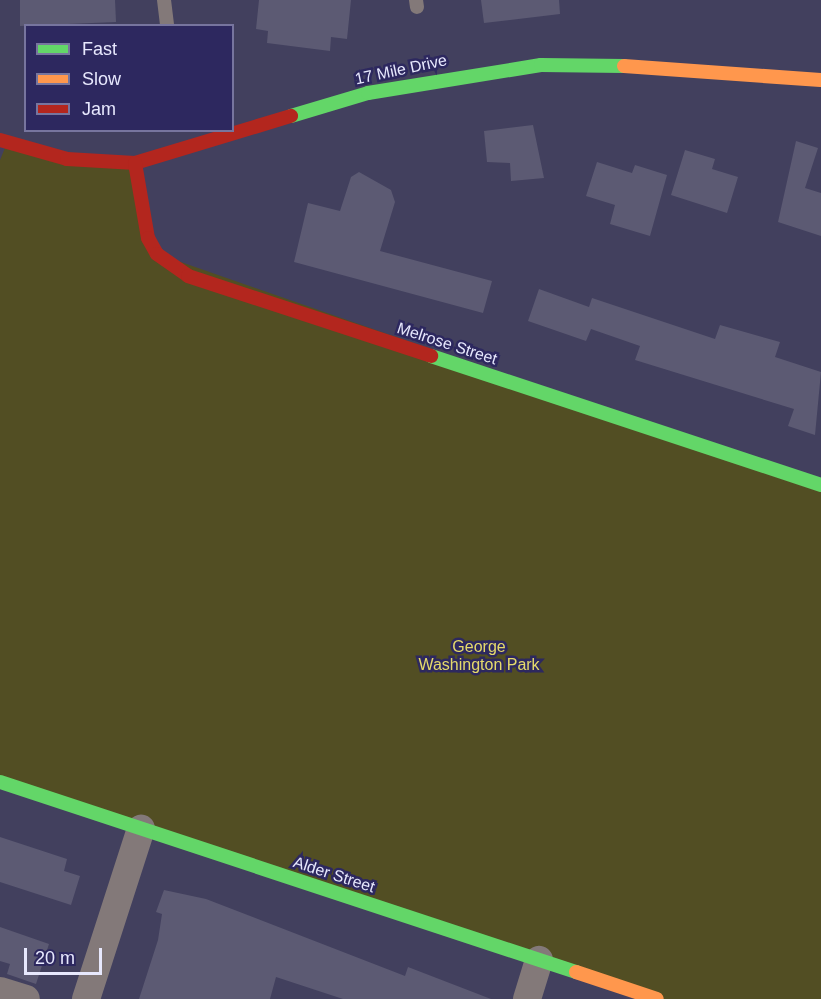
<!DOCTYPE html>
<style>
body{margin:0}
#map{position:relative;width:821px;height:999px;overflow:hidden;background:#42405e;font-family:Helvetica,sans-serif}
div>[style]{position:absolute}
.green>*{inset:0;background:#524e23}
.building>*{inset:0;background:#5c5a73}
.lane>*{height:14px;margin:-7px;padding:0 7px;transform-origin:7px;border-radius:7px;background:#837979}
.street>*{height:28px;margin:-14px;padding:0 14px;transform-origin:14px;border-radius:14px;background:#837979}
.fast>*{height:14px;margin:-7px;padding:0 7px;transform-origin:7px;border-radius:7px;background:#63d668}
.slow>*{height:14px;margin:-7px;padding:0 7px;transform-origin:7px;border-radius:7px;background:#ff974d}
.jam>*{height:14px;margin:-7px;padding:0 7px;transform-origin:7px;border-radius:7px;background:#b3261e}
span{translate:-50% -50%;white-space:nowrap;text-align:center;line-height:1.15;-webkit-text-stroke:5px #2d285f;paint-order:stroke}
.street-label{font-size:16px;color:#e7e8fd}
.park-label{font-size:16px;color:#e5da6b}
.legend{position:absolute;left:24px;top:24px;width:210px;height:108px;box-sizing:border-box;background:#2d285f;border:2px solid #77759e;margin:0;padding:8px 10px;list-style:none;font-size:18px;color:#e7e8fd}
.legend li{display:flex;align-items:center;gap:12px;height:30px}
.legend b{width:30px;border:2px solid #77759e}
.scale{position:absolute;left:24px;top:948px;width:78px;height:27px;box-sizing:border-box;border:3px solid #e7e8fd;border-top:0;padding-left:8px;font-size:18px;line-height:21px;white-space:nowrap;color:#e7e8fd;-webkit-text-stroke:4px #2d285f;paint-order:stroke}
</style>
<div id="map">
<div class="green">
<i style="clip-path:polygon(7px 143px,135px 163px,158px 254px,821px 485px,821px 999px,657px 999px,0 782px,0 160px)"></i>
</div>
<div class="building">
<i style="clip-path:polygon(20px 0,115px 0,116px 22px,20px 26px)"></i>
<i style="clip-path:polygon(259px 0,351px 0,347px 39px,331px 37px,330px 51px,267px 43px,268px 31px,256px 29px)"></i>
<i style="clip-path:polygon(481px 0,559px 0,560px 14px,484px 23px)"></i>
<i style="clip-path:polygon(533px 125px,544px 178px,511px 181px,510px 163px,487px 162px,484px 131px)"></i>
<i style="clip-path:polygon(796px 141px,818px 148px,805px 188px,821px 193px,821px 236px,778px 222px)"></i>
<i style="clip-path:polygon(685px 150px,715px 159px,712px 169px,738px 177px,727px 213px,671px 195px)"></i>
<i style="clip-path:polygon(597px 162px,632px 173px,635px 165px,667px 175px,650px 236px,610px 224px,615px 205px,586px 196px)"></i>
<i style="clip-path:polygon(359px 172px,391px 190px,395px 202px,380px 251px,492px 281px,483px 313px,294px 262px,308px 203px,340px 211px,351px 177px)"></i>
<i style="clip-path:polygon(539px 289px,589px 307px,592px 298px,715px 339px,720px 325px,780px 342px,775px 357px,821px 372px,815px 435px,788px 426px,794px 409px,635px 360px,640px 346px,591px 329px,586px 341px,528px 321px)"></i>
<i style="clip-path:polygon(0 837px,67px 859px,64px 871px,80px 876px,71px 905px,0 882px)"></i>
<i style="clip-path:polygon(164px 890px,206px 899px,405px 976px,408px 967px,491px 999px,343px 999px,276px 977px,270px 999px,139px 999px,158px 940px,162px 914px,156px 912px)"></i>
<i style="clip-path:polygon(0 927px,49px 944px,36px 984px,7px 974px,10px 964px,0 961px)"></i>
</div>
<div class="lane">
<i style="left:164px;top:0;width:26px;rotate:83deg"></i>
<i style="left:416px;top:0;width:7px;rotate:82deg"></i>
</div>
<div class="street">
<i style="left:0;top:991px;width:27px;rotate:17deg"></i>
<i style="left:86px;top:999px;width:179px;rotate:-72.1deg"></i>
<i style="left:527px;top:999px;width:41px;rotate:-72.9deg"></i>
</div>
<div class="fast">
<i style="left:291px;top:116px;width:80px;rotate:-16.6deg"></i>
<i style="left:368px;top:93px;width:175px;rotate:-9.2deg"></i>
<i style="left:541px;top:65px;width:83px;rotate:0.7deg"></i>
<i style="left:431px;top:356px;width:411px;rotate:18.3deg"></i>
<i style="left:0;top:782px;width:607px;rotate:18.26deg"></i>
</div>
<div class="slow">
<i style="left:624px;top:66px;width:197px;rotate:4.1deg"></i>
<i style="left:576px;top:972px;width:85px;rotate:18.4deg"></i>
</div>
<div class="jam">
<i style="left:0;top:140px;width:70px;rotate:15.8deg"></i>
<i style="left:67px;top:159px;width:68px;rotate:3.4deg"></i>
<i style="left:135px;top:163px;width:163px;rotate:-16.8deg"></i>
<i style="left:135px;top:163px;width:76px;rotate:80.2deg"></i>
<i style="left:148px;top:238px;width:18px;rotate:61deg"></i>
<i style="left:157px;top:254px;width:38px;rotate:35deg"></i>
<i style="left:188px;top:276px;width:256px;rotate:18.2deg"></i>
</div>
<div class="street-label">
<span style="left:401px;top:70px;rotate:-12deg">17 Mile Drive</span>
<span style="left:447px;top:344px;rotate:18deg">Melrose Street</span>
<span style="left:334px;top:875px;rotate:18deg">Alder Street</span>
</div>
<div class="park-label">
<span style="left:479px;top:656px">George<br>Washington Park</span>
</div>
<ul class="legend">
<li><b style="height:8px;background:#63d668"></b>Fast</li>
<li><b style="height:8px;background:#ff974d"></b>Slow</li>
<li><b style="height:8px;background:#b3261e"></b>Jam</li>
</ul>
<div class="scale">20 m</div>
</div>
